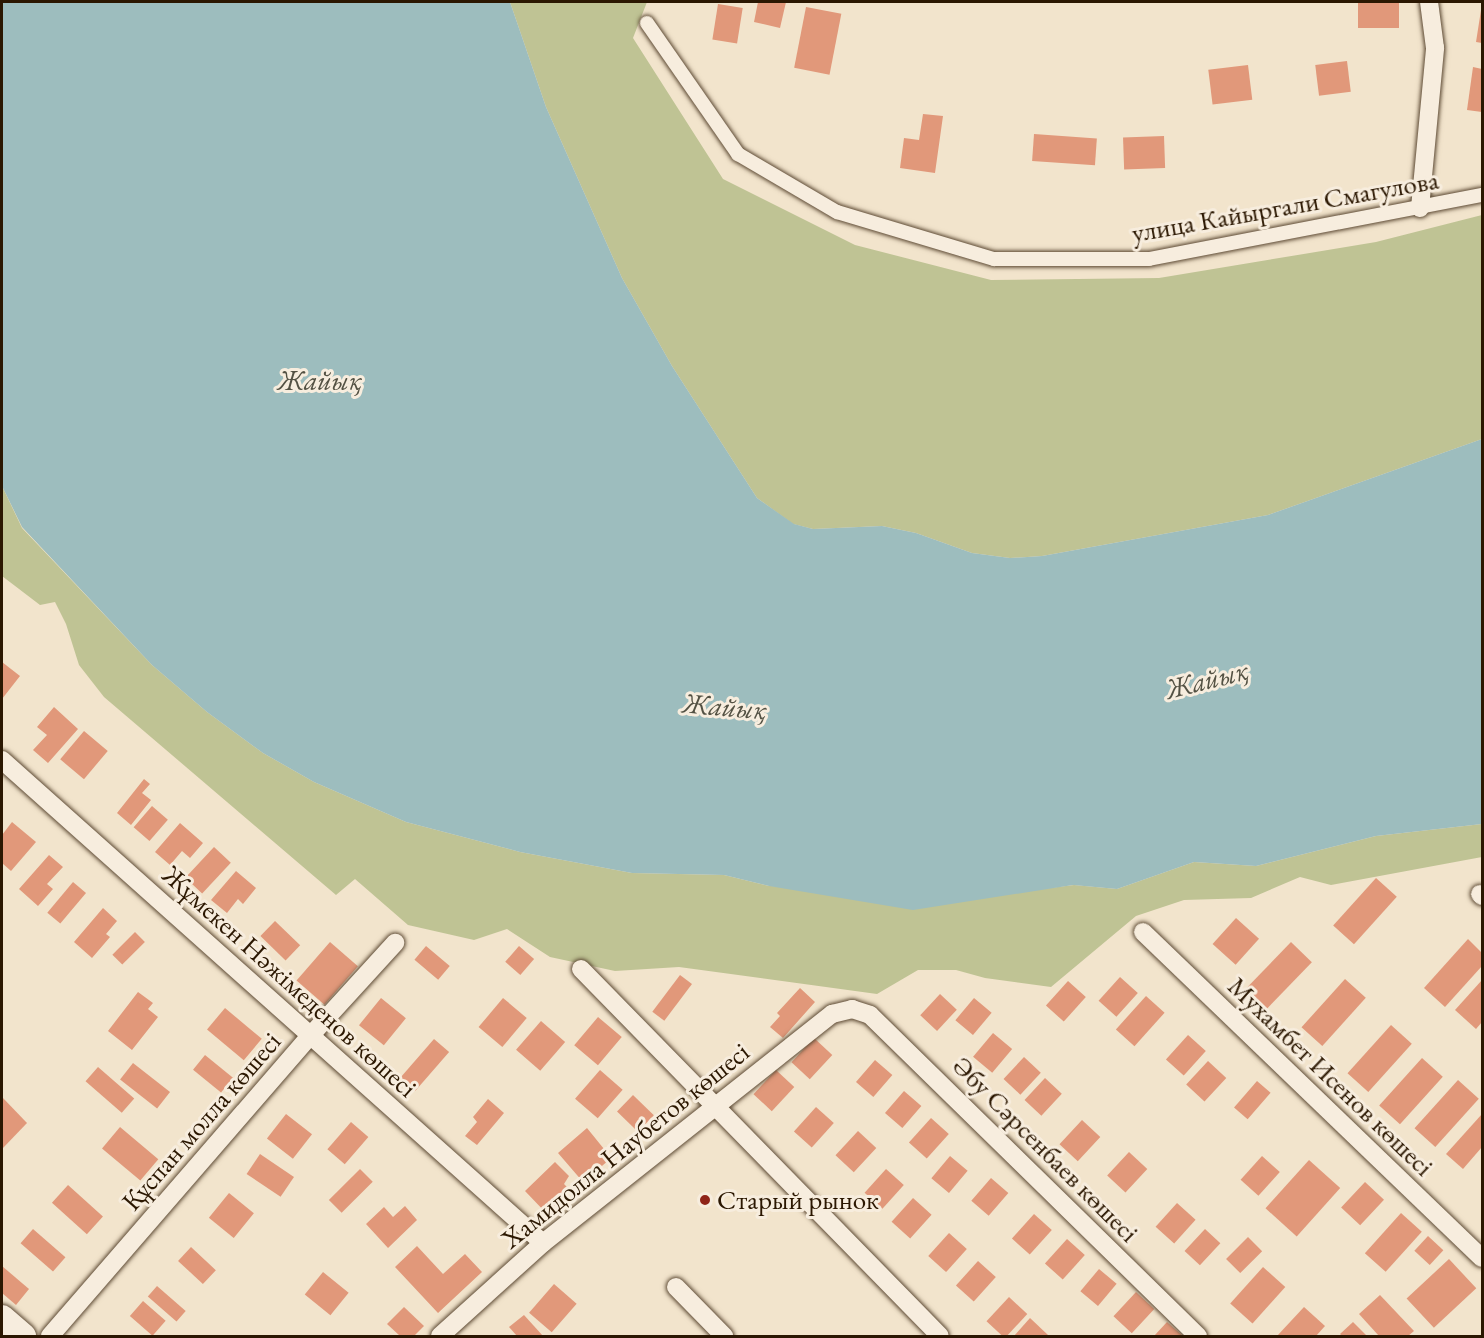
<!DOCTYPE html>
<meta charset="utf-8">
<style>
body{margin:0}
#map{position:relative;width:1484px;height:1338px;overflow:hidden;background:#f2e4cc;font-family:"EB Garamond",serif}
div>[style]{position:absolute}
.green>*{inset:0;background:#bfc394}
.water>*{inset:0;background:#9dbdbe}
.building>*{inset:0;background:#e1987a;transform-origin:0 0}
.roads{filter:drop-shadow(0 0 2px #5d4a34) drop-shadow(0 0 2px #5d4a34)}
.pedestrian>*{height:14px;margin:-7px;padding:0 7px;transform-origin:7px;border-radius:7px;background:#f7edde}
.minor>*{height:18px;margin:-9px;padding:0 9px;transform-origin:9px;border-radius:9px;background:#f7edde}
.secondary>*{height:26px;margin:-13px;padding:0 13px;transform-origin:13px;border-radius:13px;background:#f7edde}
.dots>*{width:16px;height:16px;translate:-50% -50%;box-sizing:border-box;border:3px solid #f7edde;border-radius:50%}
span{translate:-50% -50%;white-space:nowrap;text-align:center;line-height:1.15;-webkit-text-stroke:6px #f7edde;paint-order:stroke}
.street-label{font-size:27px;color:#2b1701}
.poi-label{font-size:27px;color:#2b1701}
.left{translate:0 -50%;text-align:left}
.water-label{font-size:28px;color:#535143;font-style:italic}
.frame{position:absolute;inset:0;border:3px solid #2b1701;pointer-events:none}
</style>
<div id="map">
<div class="green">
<i style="clip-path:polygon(510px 2px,647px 2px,633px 38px,723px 179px,855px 245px,991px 280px,1159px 278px,1376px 242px,1482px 215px,1482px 439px,1268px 515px,1042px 556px,1010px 558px,972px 553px,916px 533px,882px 526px,813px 529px,793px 524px,757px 498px,672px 366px,622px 278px,546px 107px)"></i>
<i style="clip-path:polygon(2px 486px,22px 528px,152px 665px,207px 712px,263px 753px,314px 782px,406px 822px,520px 852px,632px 873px,724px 875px,769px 886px,1025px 891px,1074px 885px,1117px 889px,1194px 862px,1256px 866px,1376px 836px,1482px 824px,1482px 857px,1331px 885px,1300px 877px,1251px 898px,1184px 900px,1136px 916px,1051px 987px,985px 978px,956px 970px,918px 970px,877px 994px,679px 967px,615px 971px,550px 957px,507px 929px,474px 940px,408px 925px,355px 879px,336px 895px,104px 697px,79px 665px,66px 624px,55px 602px,40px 605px,2px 576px)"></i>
</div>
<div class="water">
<i style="clip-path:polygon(2px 2px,510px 2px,546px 107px,622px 278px,672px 366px,757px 498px,794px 524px,813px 529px,882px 526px,916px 533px,972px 553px,1010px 558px,1042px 556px,1268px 515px,1482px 439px,1482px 824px,1376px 836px,1256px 866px,1194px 862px,1117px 889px,1073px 885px,913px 910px,769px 886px,724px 875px,632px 873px,520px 852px,406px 822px,314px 782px,263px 753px,207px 712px,152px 665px,22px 527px,2px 486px)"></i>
</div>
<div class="building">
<i style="clip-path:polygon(758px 2px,786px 2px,780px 28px,754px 22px)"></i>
<i style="left:1358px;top:2px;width:41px;height:26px"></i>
<i style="left:718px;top:4px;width:25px;height:36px;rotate:9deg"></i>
<i style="left:806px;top:7px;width:36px;height:62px;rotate:11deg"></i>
<i style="clip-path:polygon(1481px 10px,1482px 10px,1482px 43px,1476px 42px)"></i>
<i style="left:1347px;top:61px;width:31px;height:32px;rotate:83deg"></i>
<i style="left:1248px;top:65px;width:35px;height:40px;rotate:83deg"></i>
<i style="clip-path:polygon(1473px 67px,1482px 69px,1482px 112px,1467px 110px)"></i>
<i style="clip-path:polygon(923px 114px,943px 116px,935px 173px,900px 168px,904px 138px,919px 140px)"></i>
<i style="left:1034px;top:134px;width:63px;height:27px;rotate:4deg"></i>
<i style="left:1164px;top:136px;width:32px;height:41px;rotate:88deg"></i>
<i style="clip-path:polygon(2px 662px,20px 676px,2px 699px)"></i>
<i style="clip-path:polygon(54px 707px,78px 729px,48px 763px,33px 750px,47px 735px,37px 727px)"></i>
<i style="left:84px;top:731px;width:31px;height:37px;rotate:40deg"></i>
<i style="clip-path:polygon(144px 779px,150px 784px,142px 793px,151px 800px,131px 825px,117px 813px)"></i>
<i style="left:152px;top:806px;width:21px;height:28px;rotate:41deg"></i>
<i style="clip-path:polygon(12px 822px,36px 842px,11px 871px,2px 863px,2px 835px)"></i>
<i style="clip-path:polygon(180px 823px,203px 843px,190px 858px,182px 851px,170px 865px,155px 852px)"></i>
<i style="left:214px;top:847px;width:23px;height:42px;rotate:43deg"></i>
<i style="clip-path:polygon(49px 855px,63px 867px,47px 884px,53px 889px,38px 906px,19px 889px)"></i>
<i style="clip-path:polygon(236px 871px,256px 888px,243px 904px,238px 899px,227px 913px,211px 900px)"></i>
<i style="left:1376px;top:878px;width:28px;height:64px;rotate:42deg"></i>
<i style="left:73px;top:882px;width:17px;height:40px;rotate:40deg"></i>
<i style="clip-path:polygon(103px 908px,117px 921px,106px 934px,110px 937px,92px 958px,74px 942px)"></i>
<i style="left:1236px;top:918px;width:31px;height:35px;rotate:42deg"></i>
<i style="left:275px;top:921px;width:35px;height:21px;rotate:44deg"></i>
<i style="left:135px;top:932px;width:14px;height:32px;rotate:45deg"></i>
<i style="clip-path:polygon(1468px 939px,1482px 953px,1482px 966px,1445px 1007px,1424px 988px)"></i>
<i style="left:330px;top:942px;width:37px;height:51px;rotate:41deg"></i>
<i style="left:1291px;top:942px;width:29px;height:65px;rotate:44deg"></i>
<i style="left:426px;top:946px;width:31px;height:18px;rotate:40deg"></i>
<i style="left:519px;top:946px;width:20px;height:21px;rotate:41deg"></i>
<i style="left:680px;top:975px;width:15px;height:46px;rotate:37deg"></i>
<i style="left:1120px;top:977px;width:24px;height:32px;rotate:42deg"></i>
<i style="left:1345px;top:979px;width:28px;height:65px;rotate:42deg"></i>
<i style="clip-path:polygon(1482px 980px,1482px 1022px,1476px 1029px,1455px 1010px)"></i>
<i style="left:1068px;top:981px;width:24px;height:33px;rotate:42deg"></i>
<i style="clip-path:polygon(800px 988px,815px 1002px,783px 1038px,770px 1027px,780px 1016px,777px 1013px)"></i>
<i style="clip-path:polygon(138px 992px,153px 1003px,148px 1009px,158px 1017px,132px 1050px,108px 1031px)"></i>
<i style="left:940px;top:994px;width:23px;height:29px;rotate:43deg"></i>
<i style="left:1146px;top:996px;width:25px;height:45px;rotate:42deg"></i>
<i style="left:381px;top:998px;width:32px;height:35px;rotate:39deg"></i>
<i style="left:503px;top:998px;width:31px;height:38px;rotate:40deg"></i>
<i style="left:974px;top:998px;width:23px;height:29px;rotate:40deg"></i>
<i style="left:225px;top:1008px;width:48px;height:28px;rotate:40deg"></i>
<i style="left:598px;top:1017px;width:31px;height:37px;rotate:40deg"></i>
<i style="left:541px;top:1021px;width:32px;height:38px;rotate:41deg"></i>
<i style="left:1391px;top:1025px;width:28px;height:65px;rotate:42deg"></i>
<i style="left:993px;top:1033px;width:25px;height:31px;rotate:40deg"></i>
<i style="left:1188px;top:1035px;width:24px;height:33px;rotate:42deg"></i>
<i style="left:814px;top:1038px;width:25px;height:33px;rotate:43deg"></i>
<i style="left:434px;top:1039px;width:20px;height:52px;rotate:41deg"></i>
<i style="left:205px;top:1055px;width:36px;height:19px;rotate:39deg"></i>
<i style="left:1024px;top:1057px;width:23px;height:30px;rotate:43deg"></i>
<i style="left:1422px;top:1058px;width:28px;height:64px;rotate:42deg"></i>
<i style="left:875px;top:1060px;width:23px;height:29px;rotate:41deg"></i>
<i style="left:1208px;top:1061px;width:25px;height:32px;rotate:43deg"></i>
<i style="left:133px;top:1063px;width:47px;height:21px;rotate:38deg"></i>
<i style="left:98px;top:1067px;width:48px;height:19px;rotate:41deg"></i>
<i style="left:600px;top:1070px;width:30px;height:38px;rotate:41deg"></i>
<i style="left:776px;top:1070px;width:25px;height:33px;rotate:43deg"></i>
<i style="left:1045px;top:1078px;width:23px;height:30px;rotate:43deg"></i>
<i style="left:1458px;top:1080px;width:28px;height:65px;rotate:42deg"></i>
<i style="left:1257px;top:1081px;width:18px;height:35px;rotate:41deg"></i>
<i style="left:904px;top:1091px;width:23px;height:29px;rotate:41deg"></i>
<i style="left:633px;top:1095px;width:29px;height:23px;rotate:44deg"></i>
<i style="clip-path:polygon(2px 1097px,27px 1123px,3px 1148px,2px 1147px)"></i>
<i style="clip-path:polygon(488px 1099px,504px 1113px,477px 1145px,465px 1136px,477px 1122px,473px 1117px)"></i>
<i style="left:816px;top:1107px;width:24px;height:33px;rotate:42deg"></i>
<i style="left:286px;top:1114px;width:33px;height:31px;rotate:38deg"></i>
<i style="clip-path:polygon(1482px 1114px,1482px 1147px,1463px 1169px,1446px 1154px)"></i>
<i style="left:931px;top:1118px;width:24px;height:33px;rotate:42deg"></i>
<i style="left:1082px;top:1120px;width:25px;height:33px;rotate:43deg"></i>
<i style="left:351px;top:1122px;width:23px;height:36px;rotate:41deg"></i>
<i style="left:120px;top:1127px;width:50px;height:28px;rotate:40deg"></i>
<i style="clip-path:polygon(587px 1128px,604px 1149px,602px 1152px,609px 1160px,583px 1182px,558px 1153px)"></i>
<i style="left:858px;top:1131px;width:25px;height:33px;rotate:43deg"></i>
<i style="left:1129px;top:1152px;width:25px;height:32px;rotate:43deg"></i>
<i style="left:260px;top:1154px;width:41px;height:24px;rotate:34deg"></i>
<i style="left:950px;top:1156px;width:23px;height:29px;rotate:40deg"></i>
<i style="left:1262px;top:1156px;width:24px;height:32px;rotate:42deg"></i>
<i style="left:1309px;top:1160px;width:42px;height:65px;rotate:42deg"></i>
<i style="clip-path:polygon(555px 1162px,569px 1176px,564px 1184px,571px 1191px,547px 1214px,525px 1191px)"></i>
<i style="left:360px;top:1169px;width:18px;height:44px;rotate:45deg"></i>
<i style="left:886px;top:1169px;width:24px;height:32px;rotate:42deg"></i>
<i style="left:991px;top:1178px;width:23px;height:30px;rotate:41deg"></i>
<i style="left:1365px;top:1182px;width:26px;height:35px;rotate:43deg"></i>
<i style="left:68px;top:1185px;width:47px;height:24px;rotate:42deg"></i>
<i style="left:229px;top:1193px;width:32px;height:32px;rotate:39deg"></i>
<i style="left:913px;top:1198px;width:25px;height:32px;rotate:42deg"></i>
<i style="left:1177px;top:1203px;width:25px;height:32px;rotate:42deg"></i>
<i style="clip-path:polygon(405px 1206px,417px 1220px,388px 1248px,366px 1224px,384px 1207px,393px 1217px)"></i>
<i style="left:1401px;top:1213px;width:28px;height:54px;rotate:42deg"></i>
<i style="left:1034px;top:1214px;width:24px;height:33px;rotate:42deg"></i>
<i style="left:33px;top:1229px;width:43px;height:19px;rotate:41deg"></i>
<i style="left:1205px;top:1229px;width:21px;height:30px;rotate:43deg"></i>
<i style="left:949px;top:1233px;width:24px;height:31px;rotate:42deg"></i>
<i style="left:1428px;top:1236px;width:21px;height:20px;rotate:43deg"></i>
<i style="left:1248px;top:1237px;width:20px;height:31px;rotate:45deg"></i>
<i style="left:1067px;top:1239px;width:24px;height:33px;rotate:42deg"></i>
<i style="clip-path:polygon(417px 1246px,443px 1274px,465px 1254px,482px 1272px,438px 1313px,395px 1267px)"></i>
<i style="left:191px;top:1247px;width:34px;height:19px;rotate:43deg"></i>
<i style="left:1449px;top:1259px;width:40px;height:58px;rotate:47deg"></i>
<i style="left:978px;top:1261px;width:24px;height:33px;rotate:42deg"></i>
<i style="clip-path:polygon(2px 1266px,29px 1289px,16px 1305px,2px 1293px)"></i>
<i style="left:1263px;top:1267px;width:30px;height:49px;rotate:42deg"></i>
<i style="left:1099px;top:1269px;width:23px;height:29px;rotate:40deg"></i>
<i style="left:323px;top:1272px;width:33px;height:29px;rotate:39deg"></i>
<i style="left:554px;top:1284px;width:30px;height:38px;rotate:41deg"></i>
<i style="left:157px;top:1286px;width:38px;height:14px;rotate:41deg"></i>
<i style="left:1136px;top:1292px;width:25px;height:33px;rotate:43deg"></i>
<i style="clip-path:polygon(1380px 1295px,1414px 1331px,1408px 1336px,1379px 1336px,1359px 1314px)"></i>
<i style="left:1009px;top:1297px;width:25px;height:33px;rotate:43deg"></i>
<i style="left:143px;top:1301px;width:30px;height:20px;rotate:41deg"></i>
<i style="clip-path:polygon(404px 1307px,424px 1326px,414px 1336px,400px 1336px,387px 1324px)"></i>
<i style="clip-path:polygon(1304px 1307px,1325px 1326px,1316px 1336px,1277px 1336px)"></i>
<i style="clip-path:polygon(524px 1315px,543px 1336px,517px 1336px,509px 1327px)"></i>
<i style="clip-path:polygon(1030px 1318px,1048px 1335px,1047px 1336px,1014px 1336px)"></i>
<i style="clip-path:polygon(1167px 1322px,1183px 1336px,1154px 1336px)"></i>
<i style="clip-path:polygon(1353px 1322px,1367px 1336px,1342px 1336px,1340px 1334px)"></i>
</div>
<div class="roads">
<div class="pedestrian">
<i style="left:647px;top:23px;width:160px;rotate:55.2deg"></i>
<i style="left:738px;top:154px;width:115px;rotate:30.4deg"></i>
<i style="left:837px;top:212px;width:164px;rotate:16.7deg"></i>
<i style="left:994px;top:259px;width:155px"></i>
<i style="left:1149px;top:259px;width:339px;rotate:-10.9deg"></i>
</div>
<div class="minor">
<i style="left:1420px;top:208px;width:161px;rotate:-84.6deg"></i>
<i style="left:1435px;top:48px;width:46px;rotate:-97.4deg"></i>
<i style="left:2px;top:760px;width:725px;rotate:41.76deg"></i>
<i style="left:1480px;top:894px;width:3px;rotate:45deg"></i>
<i style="left:1143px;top:932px;width:470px;rotate:43.9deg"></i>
<i style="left:581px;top:969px;width:513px;rotate:45.63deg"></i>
<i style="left:676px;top:1287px;width:69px;rotate:45.6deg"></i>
<i style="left:50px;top:1336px;width:398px;rotate:-49.1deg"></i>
<i style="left:311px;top:1035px;width:125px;rotate:-47.6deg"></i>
<i style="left:440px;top:1336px;width:139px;rotate:-42.1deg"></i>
<i style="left:543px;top:1243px;width:369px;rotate:-38.4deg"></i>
<i style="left:832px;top:1014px;width:21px;rotate:-14deg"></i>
<i style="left:852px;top:1009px;width:19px;rotate:18deg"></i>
<i style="left:870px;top:1015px;width:459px;rotate:44.4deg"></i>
</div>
<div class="secondary">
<i style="left:2px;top:1318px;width:28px;rotate:41deg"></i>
</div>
</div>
<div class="dots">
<i style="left:705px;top:1200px;background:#8f2418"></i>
</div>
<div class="street-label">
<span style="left:1285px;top:206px;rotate:-10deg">улица Кайыргали Смагулова</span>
<span style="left:290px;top:981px;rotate:42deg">Жұмекен Нәжімеденов көшесі</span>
<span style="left:1331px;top:1076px;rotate:44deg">Мухамбет Исенов көшесі</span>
<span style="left:201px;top:1121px;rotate:-49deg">Құспан молла көшесі</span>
<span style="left:625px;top:1145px;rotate:-39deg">Хамидолла Наубетов көшесі</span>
<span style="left:1046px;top:1149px;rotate:45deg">Әбу Сәрсенбаев көшесі</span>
</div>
<div class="poi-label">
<span class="left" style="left:717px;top:1200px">Старый рынок</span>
</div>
<div class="water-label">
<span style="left:320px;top:380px">Жайық</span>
<span style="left:1207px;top:679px;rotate:-14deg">Жайық</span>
<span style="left:725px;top:706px;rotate:5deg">Жайық</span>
</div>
<div class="frame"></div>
</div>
